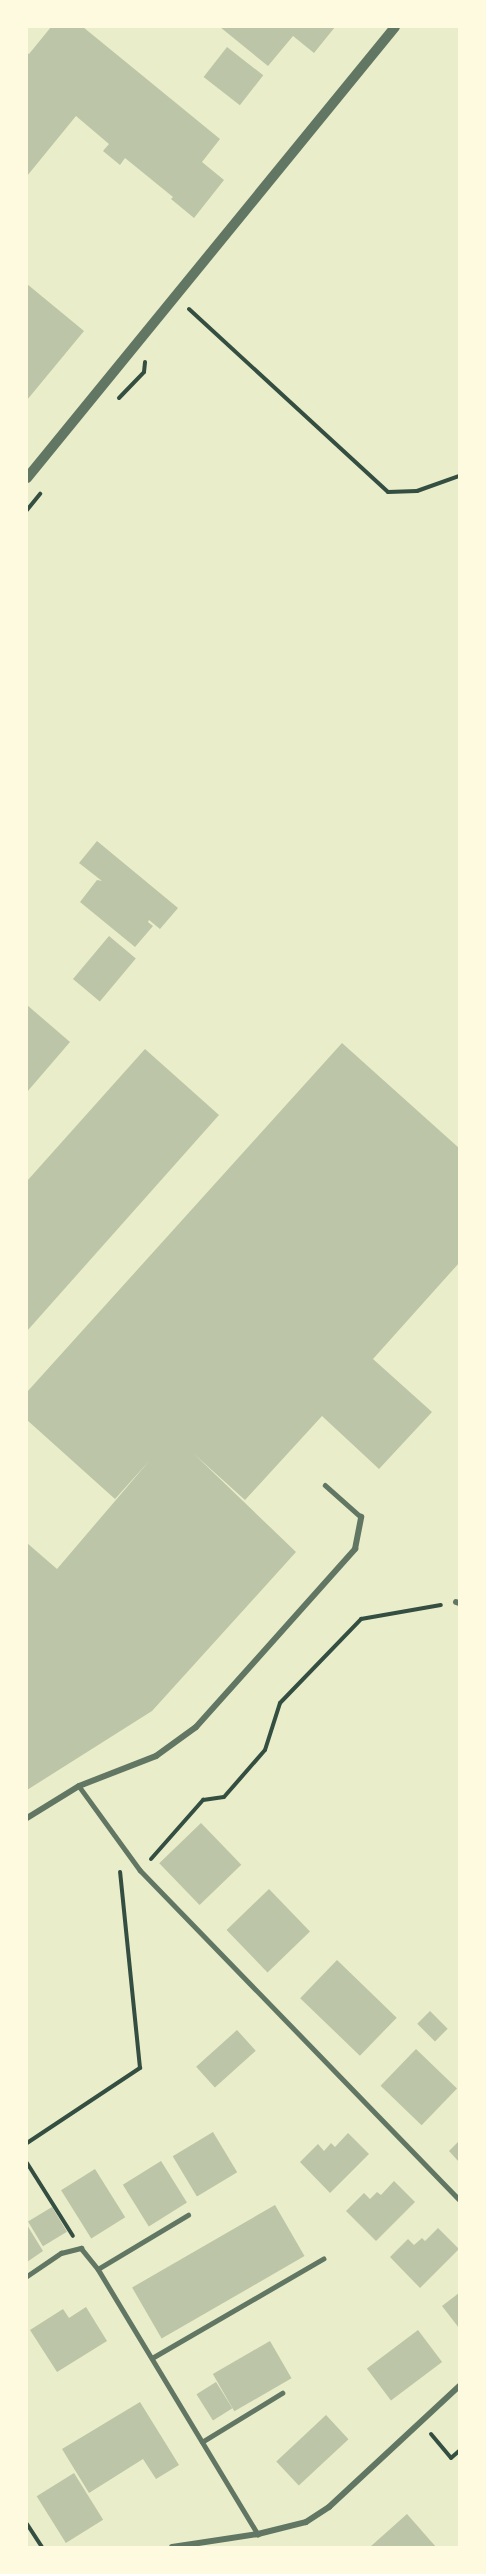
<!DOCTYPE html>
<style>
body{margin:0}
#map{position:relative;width:486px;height:2574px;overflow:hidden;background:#e9edc9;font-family:"Fira Sans Condensed",sans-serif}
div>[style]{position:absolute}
.building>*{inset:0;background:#bcc5a7;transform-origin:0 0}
.path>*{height:4px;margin:-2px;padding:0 2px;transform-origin:2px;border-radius:2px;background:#344e41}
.service>*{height:4.5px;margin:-2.25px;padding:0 2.25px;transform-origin:2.25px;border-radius:2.25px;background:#617663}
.minor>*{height:6px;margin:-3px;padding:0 3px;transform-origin:3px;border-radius:3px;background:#617663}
.tertiary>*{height:10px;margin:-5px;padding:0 5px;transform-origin:5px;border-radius:5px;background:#617663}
span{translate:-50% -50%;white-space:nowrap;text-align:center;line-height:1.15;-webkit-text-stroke:6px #fefae0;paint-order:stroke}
.frame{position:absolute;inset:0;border:28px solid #fefae0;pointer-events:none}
</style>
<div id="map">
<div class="building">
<i style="clip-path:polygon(51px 27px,83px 27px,220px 139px,202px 162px,224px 180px,194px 218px,171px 199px,173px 197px,125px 158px,120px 165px,103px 151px,109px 144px,76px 116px,27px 176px,27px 53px,29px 54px)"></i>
<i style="clip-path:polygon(220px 27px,335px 27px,314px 53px,293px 36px,268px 66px)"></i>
<i style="left:227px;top:47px;width:46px;height:38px;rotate:38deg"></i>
<i style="clip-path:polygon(27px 284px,84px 331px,27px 400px)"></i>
<i style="clip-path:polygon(97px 841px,178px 908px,160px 929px,149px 920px,148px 922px,153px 926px,135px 947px,80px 902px,97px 880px,102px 881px,79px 863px)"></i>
<i style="left:109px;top:936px;width:35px;height:56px;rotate:40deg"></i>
<i style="clip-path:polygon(27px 1005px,70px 1042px,27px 1092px)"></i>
<i style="clip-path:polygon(342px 1043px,459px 1148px,459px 1263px,373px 1359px,432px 1412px,379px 1469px,322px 1416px,245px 1500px,193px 1453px,296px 1552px,152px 1711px,27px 1790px,27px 1543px,57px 1569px,150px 1460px,115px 1499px,27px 1420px,27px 1392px)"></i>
<i style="clip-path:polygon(145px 1049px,219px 1115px,27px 1331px,27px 1181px)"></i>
<i style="left:201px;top:1823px;width:58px;height:58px;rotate:46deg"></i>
<i style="left:269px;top:1889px;width:59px;height:59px;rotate:46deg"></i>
<i style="left:337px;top:1960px;width:83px;height:53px;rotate:44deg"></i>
<i style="left:430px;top:2011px;width:25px;height:18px;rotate:45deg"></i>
<i style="left:237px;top:2030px;width:28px;height:55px;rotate:48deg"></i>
<i style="left:416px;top:2049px;width:57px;height:51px;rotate:44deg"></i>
<i style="left:213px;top:2132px;width:47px;height:47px;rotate:59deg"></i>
<i style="clip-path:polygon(348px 2133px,369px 2154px,330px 2193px,300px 2162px,318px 2144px,324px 2151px,331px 2143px,335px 2147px)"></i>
<i style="clip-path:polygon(459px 2141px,459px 2162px,449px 2151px)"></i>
<i style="left:161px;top:2161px;width:49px;height:45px;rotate:58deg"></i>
<i style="left:95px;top:2169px;width:57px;height:40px;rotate:58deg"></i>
<i style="clip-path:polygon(394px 2181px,415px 2202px,376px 2241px,346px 2211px,364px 2193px,370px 2199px,377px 2192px,381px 2195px)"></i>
<i style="left:275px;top:2205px;width:59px;height:165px;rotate:60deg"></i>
<i style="left:52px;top:2207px;width:29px;height:28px;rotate:59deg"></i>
<i style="clip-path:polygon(27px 2225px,43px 2251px,27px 2262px)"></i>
<i style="clip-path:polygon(438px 2228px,459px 2249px,420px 2288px,390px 2257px,408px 2239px,414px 2245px,422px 2238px,425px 2241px)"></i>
<i style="clip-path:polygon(459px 2293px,459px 2328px,442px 2306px)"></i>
<i style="clip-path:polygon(86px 2307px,107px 2341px,57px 2372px,30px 2330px,63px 2309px,69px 2318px)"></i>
<i style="left:418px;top:2330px;width:40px;height:64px;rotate:53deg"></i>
<i style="left:270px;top:2341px;width:43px;height:66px;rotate:60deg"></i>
<i style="left:216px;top:2382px;width:31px;height:23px;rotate:58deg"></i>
<i style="clip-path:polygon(140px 2402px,179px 2465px,156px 2479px,143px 2459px,89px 2493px,62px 2449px)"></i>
<i style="left:326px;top:2415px;width:33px;height:68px;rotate:47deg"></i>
<i style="left:74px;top:2473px;width:55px;height:44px;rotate:58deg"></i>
<i style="clip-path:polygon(407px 2514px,436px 2547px,370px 2547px)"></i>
</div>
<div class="path">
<i style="left:189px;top:309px;width:270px;rotate:42.6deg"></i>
<i style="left:388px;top:492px;width:29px;rotate:-2deg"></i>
<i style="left:417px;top:491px;width:45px;rotate:-19.7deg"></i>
<i style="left:119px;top:398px;width:36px;rotate:-46deg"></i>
<i style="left:144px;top:372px;width:10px;rotate:-84deg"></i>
<i style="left:27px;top:510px;width:21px;rotate:-51deg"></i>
<i style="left:151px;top:1859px;width:79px;rotate:-48.6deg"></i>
<i style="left:203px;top:1800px;width:21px;rotate:-8deg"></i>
<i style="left:224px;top:1797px;width:62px;rotate:-48.9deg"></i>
<i style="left:265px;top:1750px;width:49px;rotate:-72.3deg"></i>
<i style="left:280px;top:1703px;width:117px;rotate:-46deg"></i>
<i style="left:361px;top:1619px;width:81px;rotate:-9.9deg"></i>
<i style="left:27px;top:2143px;width:136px;rotate:-33.6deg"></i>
<i style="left:140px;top:2068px;width:197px;rotate:-95.8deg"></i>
<i style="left:27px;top:2163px;width:86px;rotate:57.8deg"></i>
<i style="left:431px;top:2434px;width:31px;rotate:50deg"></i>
<i style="left:451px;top:2458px;width:11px;rotate:-41deg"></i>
<i style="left:27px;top:2524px;width:27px;rotate:57deg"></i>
</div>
<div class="service">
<i style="left:325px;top:1485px;width:48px;rotate:41.6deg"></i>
<i style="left:79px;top:1786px;width:104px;rotate:54deg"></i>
<i style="left:140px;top:1870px;width:458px;rotate:45.9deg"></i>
<i style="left:98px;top:2269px;width:105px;rotate:-31deg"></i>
<i style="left:27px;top:2276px;width:41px;rotate:-34.1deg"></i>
<i style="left:61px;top:2253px;width:21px;rotate:-14deg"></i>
<i style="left:81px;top:2248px;width:27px;rotate:51deg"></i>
<i style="left:98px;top:2269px;width:310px;rotate:58.9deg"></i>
<i style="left:152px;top:2358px;width:198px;rotate:-30.1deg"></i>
<i style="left:202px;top:2442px;width:94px;rotate:-31.5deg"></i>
</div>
<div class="minor">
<i style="left:456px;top:1602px;width:3px;rotate:18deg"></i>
<i style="left:27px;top:1818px;width:61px;rotate:-31.6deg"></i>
<i style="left:79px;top:1786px;width:83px;rotate:-21.3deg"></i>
<i style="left:156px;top:1756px;width:49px;rotate:-35.9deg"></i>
<i style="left:196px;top:1727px;width:239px;rotate:-48.2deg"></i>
<i style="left:355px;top:1549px;width:33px;rotate:-79deg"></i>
<i style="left:172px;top:2547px;width:87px;rotate:-8.6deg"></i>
<i style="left:258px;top:2534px;width:49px;rotate:-14deg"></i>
<i style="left:306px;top:2522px;width:27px;rotate:-33deg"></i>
<i style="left:329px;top:2507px;width:178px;rotate:-42.9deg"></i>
</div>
<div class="tertiary">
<i style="left:27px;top:478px;width:582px;rotate:-50.79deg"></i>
</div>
<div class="frame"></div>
</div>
